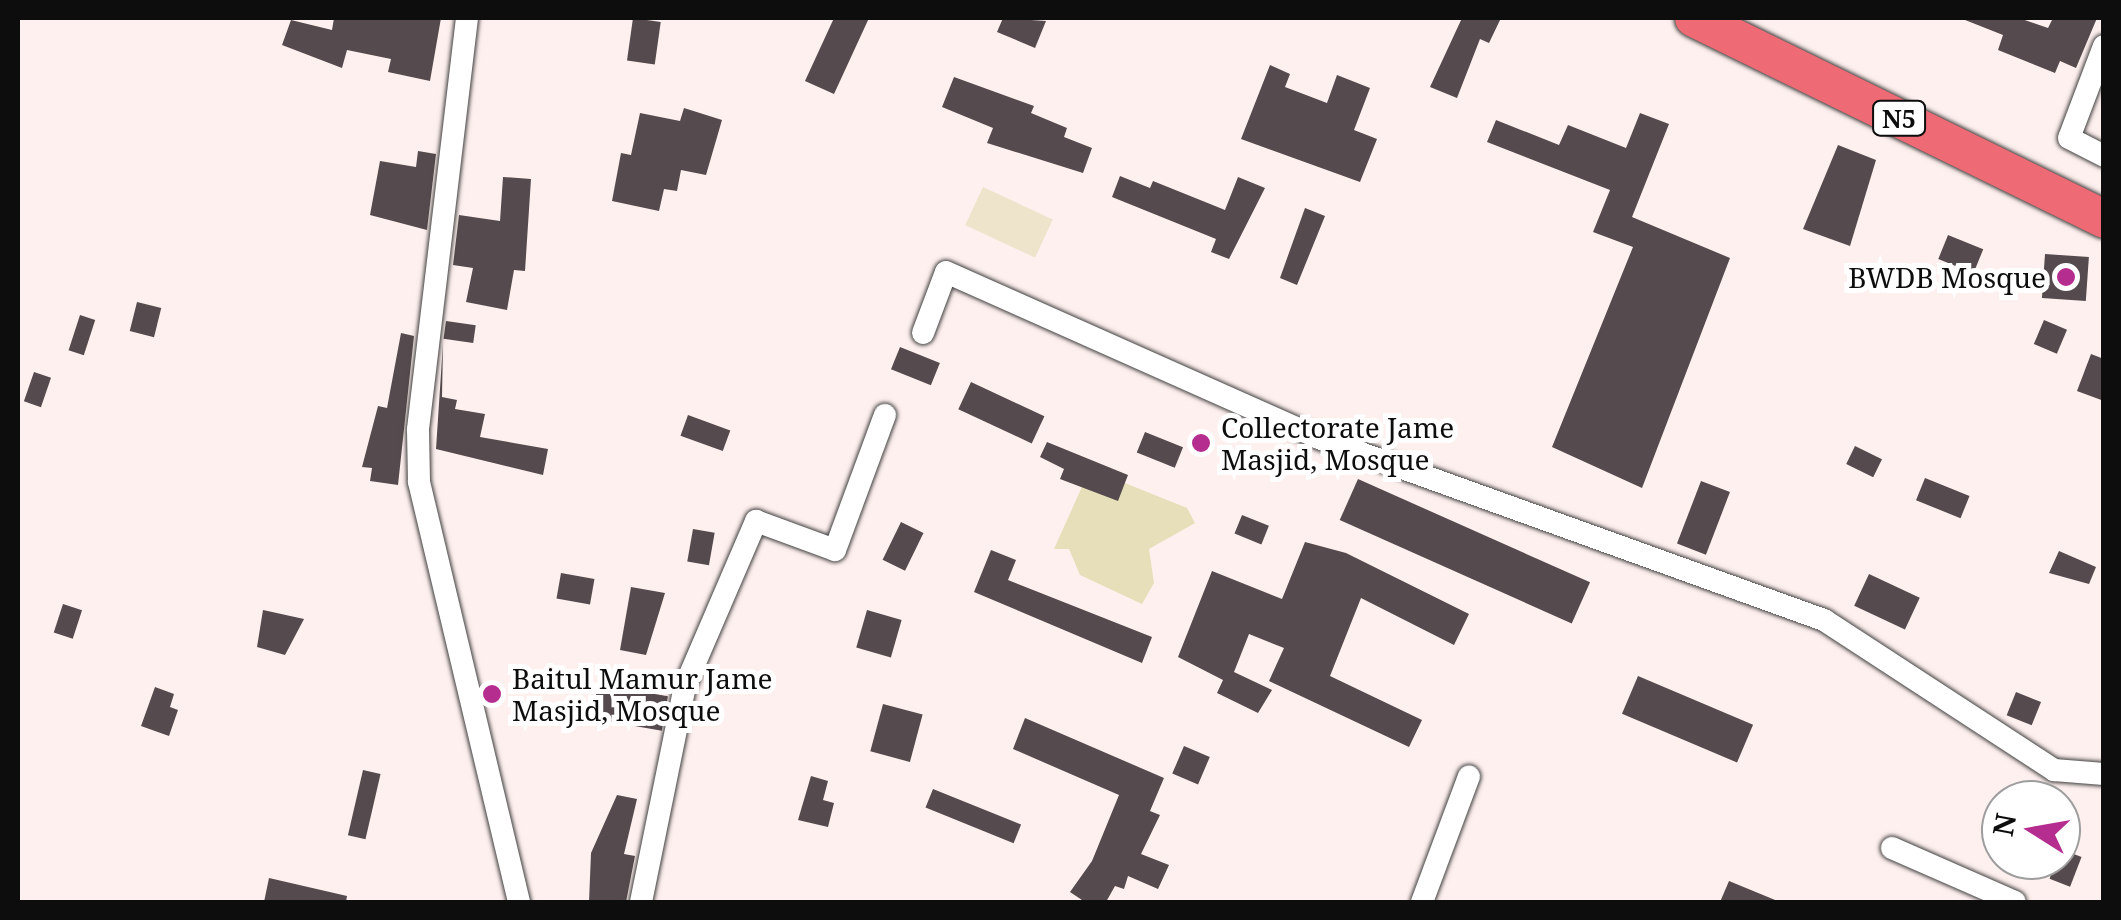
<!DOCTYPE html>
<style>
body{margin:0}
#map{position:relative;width:2121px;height:920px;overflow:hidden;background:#fef0ee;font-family:"Noto Serif",serif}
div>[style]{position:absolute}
.green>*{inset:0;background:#e7deba}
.pitch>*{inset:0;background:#eee3cb;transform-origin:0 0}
.building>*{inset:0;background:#554a4d;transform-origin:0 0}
.roads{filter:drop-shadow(0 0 2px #404040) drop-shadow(0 0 2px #404040)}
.minor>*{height:22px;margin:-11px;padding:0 11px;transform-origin:11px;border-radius:11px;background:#fff}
.trunk>*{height:38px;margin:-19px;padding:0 19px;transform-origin:19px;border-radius:19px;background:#ee6a74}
.dots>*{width:28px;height:28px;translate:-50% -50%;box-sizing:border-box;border:5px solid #fff;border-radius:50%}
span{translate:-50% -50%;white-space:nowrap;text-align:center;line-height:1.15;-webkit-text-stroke:10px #fff;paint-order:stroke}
.shield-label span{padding:2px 8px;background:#fff;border:2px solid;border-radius:8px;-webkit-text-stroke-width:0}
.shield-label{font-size:25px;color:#0d0d0d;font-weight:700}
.poi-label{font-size:28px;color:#0d0d0d}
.right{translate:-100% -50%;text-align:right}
.left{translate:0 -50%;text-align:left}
.frame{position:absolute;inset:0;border:20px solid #0d0d0d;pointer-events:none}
.north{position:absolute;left:1981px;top:780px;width:100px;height:100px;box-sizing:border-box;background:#fff;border:2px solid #9e9e9e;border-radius:50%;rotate:281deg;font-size:28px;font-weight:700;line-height:40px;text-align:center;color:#0d0d0d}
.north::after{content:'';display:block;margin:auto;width:35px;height:45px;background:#b62d90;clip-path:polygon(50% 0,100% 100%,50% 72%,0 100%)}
</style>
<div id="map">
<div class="green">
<i style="clip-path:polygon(1090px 469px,1187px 508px,1195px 523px,1149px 549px,1154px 583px,1142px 604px,1080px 575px,1069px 549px,1054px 549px)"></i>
</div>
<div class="pitch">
<i style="left:983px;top:187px;width:77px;height:42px;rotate:25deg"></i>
</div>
<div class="building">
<i style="clip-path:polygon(334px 18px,441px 18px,430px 81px,388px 72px,391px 59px,347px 50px,342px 68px,282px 45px,291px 20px,332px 30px)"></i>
<i style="left:633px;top:18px;width:28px;height:43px;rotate:8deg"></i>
<i style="clip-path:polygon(834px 18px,869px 18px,834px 94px,805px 81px)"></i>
<i style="clip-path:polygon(1003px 18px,1046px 21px,1035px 48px,997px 32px)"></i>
<i style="clip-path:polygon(1462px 18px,1501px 18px,1489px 43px,1480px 39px,1457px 98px,1430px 87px)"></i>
<i style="clip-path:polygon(1960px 18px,2019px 18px,2048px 28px,2053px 18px,2097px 18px,2076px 68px,2060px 61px,2055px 73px,1998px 50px,2003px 35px)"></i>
<i style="clip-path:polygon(1270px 65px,1290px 74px,1285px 87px,1327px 103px,1337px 75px,1370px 88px,1354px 130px,1377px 139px,1360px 182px,1241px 139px)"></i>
<i style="clip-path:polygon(954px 77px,1034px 106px,1031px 113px,1067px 128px,1064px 137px,1092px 148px,1083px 173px,987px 143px,993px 128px,942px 107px)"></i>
<i style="clip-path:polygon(684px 108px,722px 120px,706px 175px,681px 170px,677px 191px,664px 189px,659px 211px,612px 201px,621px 153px,631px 155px,640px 113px,680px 121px)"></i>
<i style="clip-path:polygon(1640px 113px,1669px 124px,1632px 217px,1730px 258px,1642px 488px,1552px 447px,1633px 247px,1593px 232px,1610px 190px,1487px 142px,1496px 120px,1559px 145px,1568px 125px,1626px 148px)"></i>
<i style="clip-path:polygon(1838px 145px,1876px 160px,1850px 246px,1803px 229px)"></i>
<i style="clip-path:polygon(418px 151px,436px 154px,427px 230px,370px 215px,380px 161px,416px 167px)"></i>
<i style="clip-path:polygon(1120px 176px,1150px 188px,1153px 181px,1225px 210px,1238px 177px,1265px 188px,1229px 259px,1211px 252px,1216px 239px,1112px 197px)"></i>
<i style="clip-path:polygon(503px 177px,531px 179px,525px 271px,514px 270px,507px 310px,466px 302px,473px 268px,453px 265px,459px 215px,500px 221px)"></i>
<i style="clip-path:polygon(1305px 208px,1325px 216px,1297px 285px,1280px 278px)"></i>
<i style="left:1948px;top:235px;width:38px;height:26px;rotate:22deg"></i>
<i style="left:2045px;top:254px;width:44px;height:44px;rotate:4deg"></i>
<i style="left:137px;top:302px;width:25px;height:30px;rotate:14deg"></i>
<i style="left:80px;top:315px;width:16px;height:37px;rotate:18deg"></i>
<i style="left:2044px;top:320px;width:25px;height:26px;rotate:23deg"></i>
<i style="left:446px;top:321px;width:30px;height:18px;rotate:8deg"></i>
<i style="clip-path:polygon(401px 333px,414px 336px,398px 485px,370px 481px,372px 468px,362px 467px,378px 406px,387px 408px)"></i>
<i style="clip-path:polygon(443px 343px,442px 397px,457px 400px,455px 409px,485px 414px,480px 437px,548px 449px,543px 475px,436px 449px)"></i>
<i style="left:900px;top:347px;width:43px;height:24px;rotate:22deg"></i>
<i style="clip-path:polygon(2091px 354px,2104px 359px,2104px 401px,2077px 391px)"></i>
<i style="left:34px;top:372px;width:18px;height:31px;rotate:19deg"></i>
<i style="left:971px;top:382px;width:81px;height:30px;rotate:25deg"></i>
<i style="left:688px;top:415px;width:45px;height:22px;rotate:20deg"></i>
<i style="left:1145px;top:432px;width:41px;height:22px;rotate:22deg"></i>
<i style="clip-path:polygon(1047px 442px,1128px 475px,1118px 501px,1060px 479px,1064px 469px,1040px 457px)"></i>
<i style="left:1855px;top:446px;width:30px;height:20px;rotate:26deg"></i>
<i style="left:1925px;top:478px;width:48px;height:24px;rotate:22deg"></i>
<i style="left:1358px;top:479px;width:254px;height:45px;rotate:24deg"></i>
<i style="left:1701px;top:481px;width:31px;height:67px;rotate:21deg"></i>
<i style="left:1242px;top:515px;width:29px;height:20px;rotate:22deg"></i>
<i style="left:901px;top:522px;width:25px;height:42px;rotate:26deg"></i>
<i style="left:693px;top:529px;width:22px;height:33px;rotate:10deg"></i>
<i style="clip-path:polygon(1305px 542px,1346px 553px,1469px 614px,1454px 645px,1361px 598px,1330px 676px,1422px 720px,1409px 747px,1269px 681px,1284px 648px,1249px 634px,1234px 672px,1272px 690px,1258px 713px,1217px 693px,1223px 680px,1178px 657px,1212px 571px,1282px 599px)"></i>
<i style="clip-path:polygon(991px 550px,1016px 560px,1008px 580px,1152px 637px,1142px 663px,974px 592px)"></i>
<i style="clip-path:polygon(2059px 551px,2096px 567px,2089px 584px,2049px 573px)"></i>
<i style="left:561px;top:573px;width:34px;height:26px;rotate:10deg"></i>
<i style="left:1869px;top:574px;width:56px;height:35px;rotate:25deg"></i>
<i style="clip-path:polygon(631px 587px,665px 593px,646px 655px,620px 650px)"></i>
<i style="left:63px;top:604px;width:20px;height:30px;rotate:18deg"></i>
<i style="clip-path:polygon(263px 610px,304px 619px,285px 655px,257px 647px)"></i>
<i style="left:867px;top:610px;width:36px;height:39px;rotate:16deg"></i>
<i style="left:1638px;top:676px;width:125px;height:41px;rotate:23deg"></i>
<i style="left:598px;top:684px;width:71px;height:35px;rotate:10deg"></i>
<i style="clip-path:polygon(155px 687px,174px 694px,170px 707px,178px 710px,169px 736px,141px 726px)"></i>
<i style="left:2016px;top:692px;width:27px;height:25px;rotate:22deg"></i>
<i style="left:883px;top:704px;width:41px;height:49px;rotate:15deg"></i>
<i style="clip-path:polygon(1025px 718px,1164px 778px,1150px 811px,1160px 815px,1141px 854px,1169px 865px,1158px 889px,1128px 876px,1124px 889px,1115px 886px,1106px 902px,1085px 902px,1070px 892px,1092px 861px,1119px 795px,1013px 749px)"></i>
<i style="left:1184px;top:746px;width:28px;height:30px;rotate:23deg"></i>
<i style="left:363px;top:770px;width:18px;height:67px;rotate:13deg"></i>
<i style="clip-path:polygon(811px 776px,828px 781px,823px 800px,834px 803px,828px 827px,798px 820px)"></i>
<i style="left:933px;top:789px;width:95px;height:20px;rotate:22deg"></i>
<i style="clip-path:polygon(617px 795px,637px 799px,624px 854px,635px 856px,626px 902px,589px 902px,591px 853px)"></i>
<i style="left:2061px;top:849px;width:22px;height:32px;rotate:21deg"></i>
<i style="clip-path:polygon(269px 878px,347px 896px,346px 902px,264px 902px)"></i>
<i style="clip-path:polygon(1729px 881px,1780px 902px,1720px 902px)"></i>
</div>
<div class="roads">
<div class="minor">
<i style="left:467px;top:18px;width:415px;rotate:96.8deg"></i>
<i style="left:418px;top:430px;width:52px;rotate:88.9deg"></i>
<i style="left:419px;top:482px;width:432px;rotate:76.6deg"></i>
<i style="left:2104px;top:46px;width:98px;rotate:110.8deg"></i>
<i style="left:2069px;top:138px;width:39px;rotate:27deg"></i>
<i style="left:923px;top:333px;width:65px;rotate:-69.3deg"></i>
<i style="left:946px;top:272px;width:408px;rotate:24deg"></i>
<i style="left:1319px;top:438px;width:537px;rotate:19.82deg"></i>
<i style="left:1824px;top:620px;width:275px;rotate:33.1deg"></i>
<i style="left:2054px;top:770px;width:50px;rotate:4.6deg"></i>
<i style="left:1892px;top:848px;width:134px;rotate:23.7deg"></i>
<i style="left:641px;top:902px;width:220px;rotate:-78.5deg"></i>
<i style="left:685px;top:686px;width:180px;rotate:-66.7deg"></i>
<i style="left:756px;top:521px;width:84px;rotate:20.2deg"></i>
<i style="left:835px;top:550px;width:144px;rotate:-69.7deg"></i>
<i style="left:1422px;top:902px;width:134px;rotate:-69.5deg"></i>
</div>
<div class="trunk">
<i style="left:1694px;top:18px;width:457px;rotate:26.1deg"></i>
</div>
</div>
<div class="dots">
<i style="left:2066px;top:277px;background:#b62d90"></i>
<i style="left:1201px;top:443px;background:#b62d90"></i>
<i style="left:492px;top:694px;background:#b62d90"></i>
</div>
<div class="shield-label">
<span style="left:1899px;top:118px">N5</span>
</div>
<div class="poi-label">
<span class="right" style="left:2046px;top:277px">BWDB Mosque</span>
<span class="left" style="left:1221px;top:443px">Collectorate Jame<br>Masjid, Mosque</span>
<span class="left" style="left:512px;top:694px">Baitul Mamur Jame<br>Masjid, Mosque</span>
</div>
<div class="frame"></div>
<div class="north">N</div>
</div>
